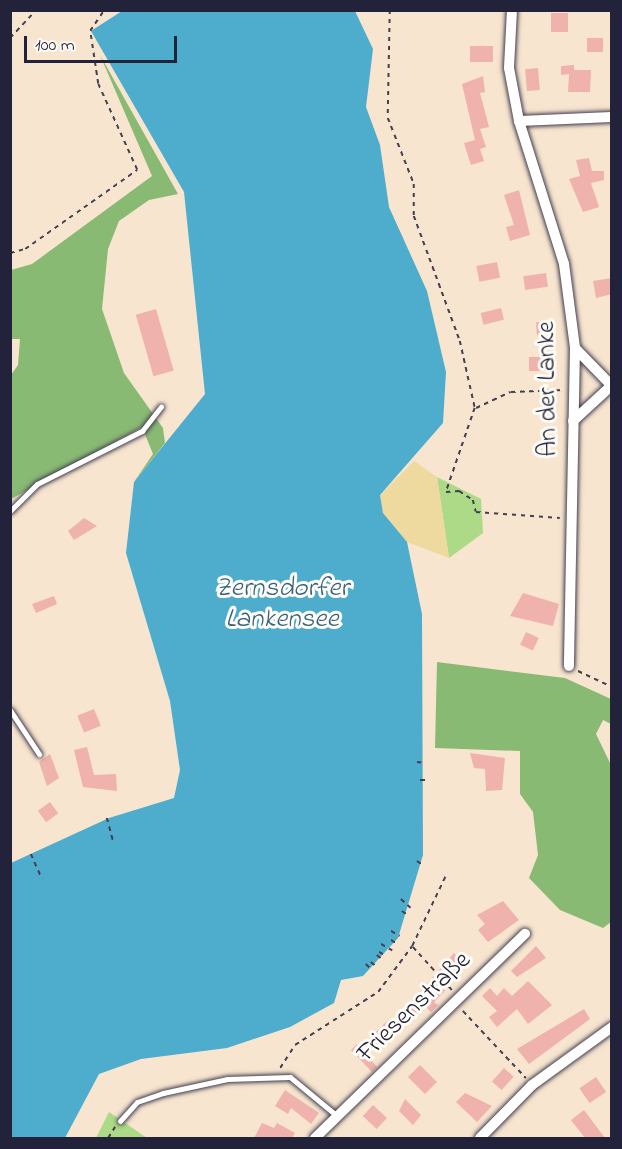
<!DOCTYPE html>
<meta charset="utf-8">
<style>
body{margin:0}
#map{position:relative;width:622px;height:1149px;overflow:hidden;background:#f7e5cf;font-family:"Indie Flower",sans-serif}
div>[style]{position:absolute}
.green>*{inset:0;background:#acda87}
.forest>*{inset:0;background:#89ba74}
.sand>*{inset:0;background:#eeda9e}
.water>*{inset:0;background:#4eaccc}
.building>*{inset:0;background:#f0b2ac;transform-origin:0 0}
.path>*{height:1.5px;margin-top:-0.75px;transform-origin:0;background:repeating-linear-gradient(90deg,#423f51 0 4.5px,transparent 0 9px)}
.roads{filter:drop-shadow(0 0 2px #423f51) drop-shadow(0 0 2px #423f51)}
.service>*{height:5px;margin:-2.5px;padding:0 2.5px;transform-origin:2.5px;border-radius:2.5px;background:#fff}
.minor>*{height:10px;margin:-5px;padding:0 5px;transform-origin:5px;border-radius:5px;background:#fff}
span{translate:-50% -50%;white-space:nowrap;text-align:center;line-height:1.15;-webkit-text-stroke:6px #fdfcf7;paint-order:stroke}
.street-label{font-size:26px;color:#22223b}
.water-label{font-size:27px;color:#36607c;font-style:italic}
.frame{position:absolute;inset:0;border:12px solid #22223b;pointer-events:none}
.scale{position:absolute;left:24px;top:36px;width:153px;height:27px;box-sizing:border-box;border:3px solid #22223b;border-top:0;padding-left:8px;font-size:18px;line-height:21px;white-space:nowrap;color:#22223b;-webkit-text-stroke:4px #fdfcf7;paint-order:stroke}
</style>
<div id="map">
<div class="green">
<i style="clip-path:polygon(437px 477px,481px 499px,483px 533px,449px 558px)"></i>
<i style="clip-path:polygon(109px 1112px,147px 1138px,96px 1138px)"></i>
</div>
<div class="forest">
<i style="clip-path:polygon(100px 55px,178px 194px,149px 200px,119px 221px,108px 249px,102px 309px,124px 373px,163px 428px,165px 443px,134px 482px,153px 454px,142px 427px,11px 499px,11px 375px,18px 365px,20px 339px,11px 339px,11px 270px,32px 264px,152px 176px)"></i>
<i style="clip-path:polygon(437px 662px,565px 678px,611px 699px,611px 724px,603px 720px,596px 734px,612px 767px,611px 922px,603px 928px,560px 910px,529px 878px,538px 855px,533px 812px,520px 794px,520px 751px,435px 748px)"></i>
</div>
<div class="sand">
<i style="clip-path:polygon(414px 461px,437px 477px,449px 558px,407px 542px,383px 513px,380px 495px)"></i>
</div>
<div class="water">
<i style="clip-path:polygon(122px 11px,355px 11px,373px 49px,366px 107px,380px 145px,389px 207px,427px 291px,446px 372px,443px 423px,380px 495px,383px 513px,407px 542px,422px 614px,423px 855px,398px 938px,363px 976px,341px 980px,334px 1003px,290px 1027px,227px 1048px,141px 1059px,99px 1074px,65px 1138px,11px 1138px,11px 863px,109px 818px,174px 798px,180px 770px,170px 701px,126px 553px,134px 482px,205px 394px,184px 192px,91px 31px)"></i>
</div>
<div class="building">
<i style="left:551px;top:13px;width:17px;height:19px"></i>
<i style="left:587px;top:38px;width:16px;height:14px"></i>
<i style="left:470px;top:46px;width:23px;height:16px"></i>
<i style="clip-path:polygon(574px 65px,574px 70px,591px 70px,590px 92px,568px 92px,569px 74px,561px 75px,561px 66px)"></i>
<i style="left:538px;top:68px;width:22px;height:13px;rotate:85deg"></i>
<i style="clip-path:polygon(483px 76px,485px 92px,480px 93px,489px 127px,480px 129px,486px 147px,480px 149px,484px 161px,471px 165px,464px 143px,475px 140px,462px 84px)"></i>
<i style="clip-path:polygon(589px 158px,592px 171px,604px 171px,604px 180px,591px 183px,599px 207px,583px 212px,569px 179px,580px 176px,576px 160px)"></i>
<i style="clip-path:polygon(519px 190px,530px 235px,510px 241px,506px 227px,514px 225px,504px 195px)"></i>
<i style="left:497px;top:262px;width:16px;height:21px;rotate:79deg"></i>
<i style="left:546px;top:273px;width:14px;height:23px;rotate:82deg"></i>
<i style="clip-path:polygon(612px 278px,612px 294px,596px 298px,593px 281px)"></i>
<i style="left:501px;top:308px;width:12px;height:21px;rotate:76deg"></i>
<i style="left:156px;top:309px;width:64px;height:21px;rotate:74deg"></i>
<i style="left:553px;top:321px;width:13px;height:17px;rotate:86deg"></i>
<i style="left:548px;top:357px;width:14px;height:19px;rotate:90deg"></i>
<i style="clip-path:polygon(84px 518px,97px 526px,74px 540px,68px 531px)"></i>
<i style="clip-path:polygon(523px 593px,559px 604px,553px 626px,510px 616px)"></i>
<i style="clip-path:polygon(54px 596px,57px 604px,36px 613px,32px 604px)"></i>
<i style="left:526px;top:632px;width:14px;height:14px;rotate:25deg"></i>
<i style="left:94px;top:709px;width:18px;height:18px;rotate:68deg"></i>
<i style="clip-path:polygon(87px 747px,94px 775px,116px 774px,117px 791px,83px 787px,74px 750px)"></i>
<i style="clip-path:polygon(470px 753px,505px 758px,502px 790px,486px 791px,485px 769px,474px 768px)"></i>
<i style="clip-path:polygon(50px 754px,59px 778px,47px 786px,39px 762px)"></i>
<i style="left:50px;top:802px;width:14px;height:15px;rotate:54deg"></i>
<i style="clip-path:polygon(503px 901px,519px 920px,488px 942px,478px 930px,485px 924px,477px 915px)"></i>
<i style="clip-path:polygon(536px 946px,546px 958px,517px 977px,511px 971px)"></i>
<i style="clip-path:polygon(454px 953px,464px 964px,440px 985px,445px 991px,434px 1002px,438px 1005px,431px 1012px,424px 1005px,412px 1018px,404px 1010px)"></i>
<i style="clip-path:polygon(528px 981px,552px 1005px,528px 1024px,517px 1009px,497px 1027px,489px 1017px,497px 1011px,482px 996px,490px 988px,497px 996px,504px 988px,512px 996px)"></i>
<i style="clip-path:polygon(584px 1009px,590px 1019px,529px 1064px,517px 1049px)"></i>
<i style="clip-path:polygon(389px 1019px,398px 1028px,378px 1048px,372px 1042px,376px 1032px)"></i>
<i style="clip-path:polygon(357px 1044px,377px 1067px,372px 1072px,351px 1050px)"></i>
<i style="left:420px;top:1065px;width:24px;height:17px;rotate:45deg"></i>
<i style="left:504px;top:1068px;width:13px;height:18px;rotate:42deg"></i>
<i style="left:596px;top:1077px;width:18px;height:20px;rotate:56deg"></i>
<i style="clip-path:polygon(285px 1090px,319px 1113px,311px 1124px,291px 1108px,288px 1114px,275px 1106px)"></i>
<i style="clip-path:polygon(465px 1093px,492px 1106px,477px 1122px,456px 1102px)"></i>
<i style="clip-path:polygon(405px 1099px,421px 1115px,413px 1125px,399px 1111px)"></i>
<i style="left:373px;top:1105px;width:19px;height:15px;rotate:43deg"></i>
<i style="clip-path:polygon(584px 1110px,605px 1138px,585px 1138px,571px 1120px)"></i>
<i style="clip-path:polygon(262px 1123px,274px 1128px,277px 1123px,295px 1133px,292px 1138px,254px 1138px)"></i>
</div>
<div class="path">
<i style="left:390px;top:10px;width:108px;rotate:91.1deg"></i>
<i style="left:388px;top:118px;width:71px;rotate:68.5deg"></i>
<i style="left:414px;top:184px;width:32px;rotate:90deg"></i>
<i style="left:414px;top:216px;width:133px;rotate:69.8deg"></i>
<i style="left:460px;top:341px;width:69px;rotate:77.4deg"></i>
<i style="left:475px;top:408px;width:89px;rotate:109deg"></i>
<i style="left:446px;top:492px;width:13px;rotate:-4deg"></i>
<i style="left:459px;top:491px;width:17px;rotate:33deg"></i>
<i style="left:473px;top:500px;width:12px;rotate:76deg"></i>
<i style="left:476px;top:512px;width:84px;rotate:4.1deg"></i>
<i style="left:10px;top:38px;width:38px;rotate:-47deg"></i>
<i style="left:10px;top:253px;width:16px;rotate:-15deg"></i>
<i style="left:25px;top:249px;width:137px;rotate:-35.2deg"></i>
<i style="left:137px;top:170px;width:94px;rotate:-114.4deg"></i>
<i style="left:98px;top:84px;width:54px;rotate:-98.6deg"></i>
<i style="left:90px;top:31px;width:25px;rotate:-56deg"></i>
<i style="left:476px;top:408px;width:38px;rotate:-25deg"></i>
<i style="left:511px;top:392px;width:53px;rotate:-2.2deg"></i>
<i style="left:578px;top:671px;width:38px;rotate:25deg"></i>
<i style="left:417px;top:762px;width:9px;rotate:6deg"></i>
<i style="left:420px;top:780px;width:7px"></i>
<i style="left:107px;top:818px;width:24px;rotate:75deg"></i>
<i style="left:31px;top:854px;width:27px;rotate:66deg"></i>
<i style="left:417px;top:861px;width:7px;rotate:34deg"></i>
<i style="left:401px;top:899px;width:13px;rotate:42deg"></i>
<i style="left:402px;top:911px;width:7px;rotate:34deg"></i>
<i style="left:391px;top:931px;width:10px;rotate:29deg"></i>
<i style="left:391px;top:940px;width:6px;rotate:31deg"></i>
<i style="left:381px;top:944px;width:13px;rotate:29deg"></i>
<i style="left:413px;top:947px;width:58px;rotate:47.8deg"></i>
<i style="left:379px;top:952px;width:7px;rotate:27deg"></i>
<i style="left:377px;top:955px;width:6px;rotate:39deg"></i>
<i style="left:371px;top:962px;width:6px;rotate:39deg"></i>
<i style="left:366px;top:964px;width:8px;rotate:45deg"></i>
<i style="left:463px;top:1011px;width:92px;rotate:46.8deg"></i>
<i style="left:280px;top:1068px;width:27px;rotate:-57deg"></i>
<i style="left:295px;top:1045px;width:98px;rotate:-32.6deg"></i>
<i style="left:378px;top:992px;width:57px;rotate:-53.5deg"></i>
<i style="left:412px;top:946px;width:81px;rotate:-64.4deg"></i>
<i style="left:108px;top:1138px;width:13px;rotate:-58deg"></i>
</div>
<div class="roads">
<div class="service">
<i style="left:10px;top:511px;width:38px;rotate:-45deg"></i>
<i style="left:37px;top:484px;width:118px;rotate:-26.8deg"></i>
<i style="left:142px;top:431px;width:31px;rotate:-52deg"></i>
<i style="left:10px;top:710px;width:53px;rotate:56.6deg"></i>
<i style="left:120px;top:1121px;width:25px;rotate:-48deg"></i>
<i style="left:137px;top:1102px;width:28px;rotate:-19deg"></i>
<i style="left:163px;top:1093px;width:66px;rotate:-12.3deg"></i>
<i style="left:227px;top:1079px;width:63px;rotate:-1.8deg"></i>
<i style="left:290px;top:1077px;width:60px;rotate:39.6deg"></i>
</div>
<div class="minor">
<i style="left:512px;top:10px;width:58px;rotate:93deg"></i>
<i style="left:509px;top:68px;width:54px;rotate:79.3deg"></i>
<i style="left:519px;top:121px;width:150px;rotate:72.5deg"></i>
<i style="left:564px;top:264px;width:85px;rotate:82.5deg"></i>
<i style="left:575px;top:348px;width:318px;rotate:91.1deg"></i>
<i style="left:519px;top:121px;width:93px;rotate:-2.5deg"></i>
<i style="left:575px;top:348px;width:53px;rotate:45.8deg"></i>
<i style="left:573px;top:421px;width:52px;rotate:-42.6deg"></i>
<i style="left:315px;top:1138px;width:293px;rotate:-44.2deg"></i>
<i style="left:480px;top:1138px;width:74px;rotate:-45.5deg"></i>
<i style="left:532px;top:1085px;width:99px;rotate:-35.9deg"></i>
</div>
</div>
<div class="street-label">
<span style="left:549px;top:389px;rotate:-91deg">An der Lanke</span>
<span style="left:415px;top:1008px;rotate:-44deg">Friesenstraße</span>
</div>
<div class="water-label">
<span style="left:282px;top:604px">Zernsdorfer<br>Lankensee</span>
</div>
<div class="frame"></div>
<div class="scale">100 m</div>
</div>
